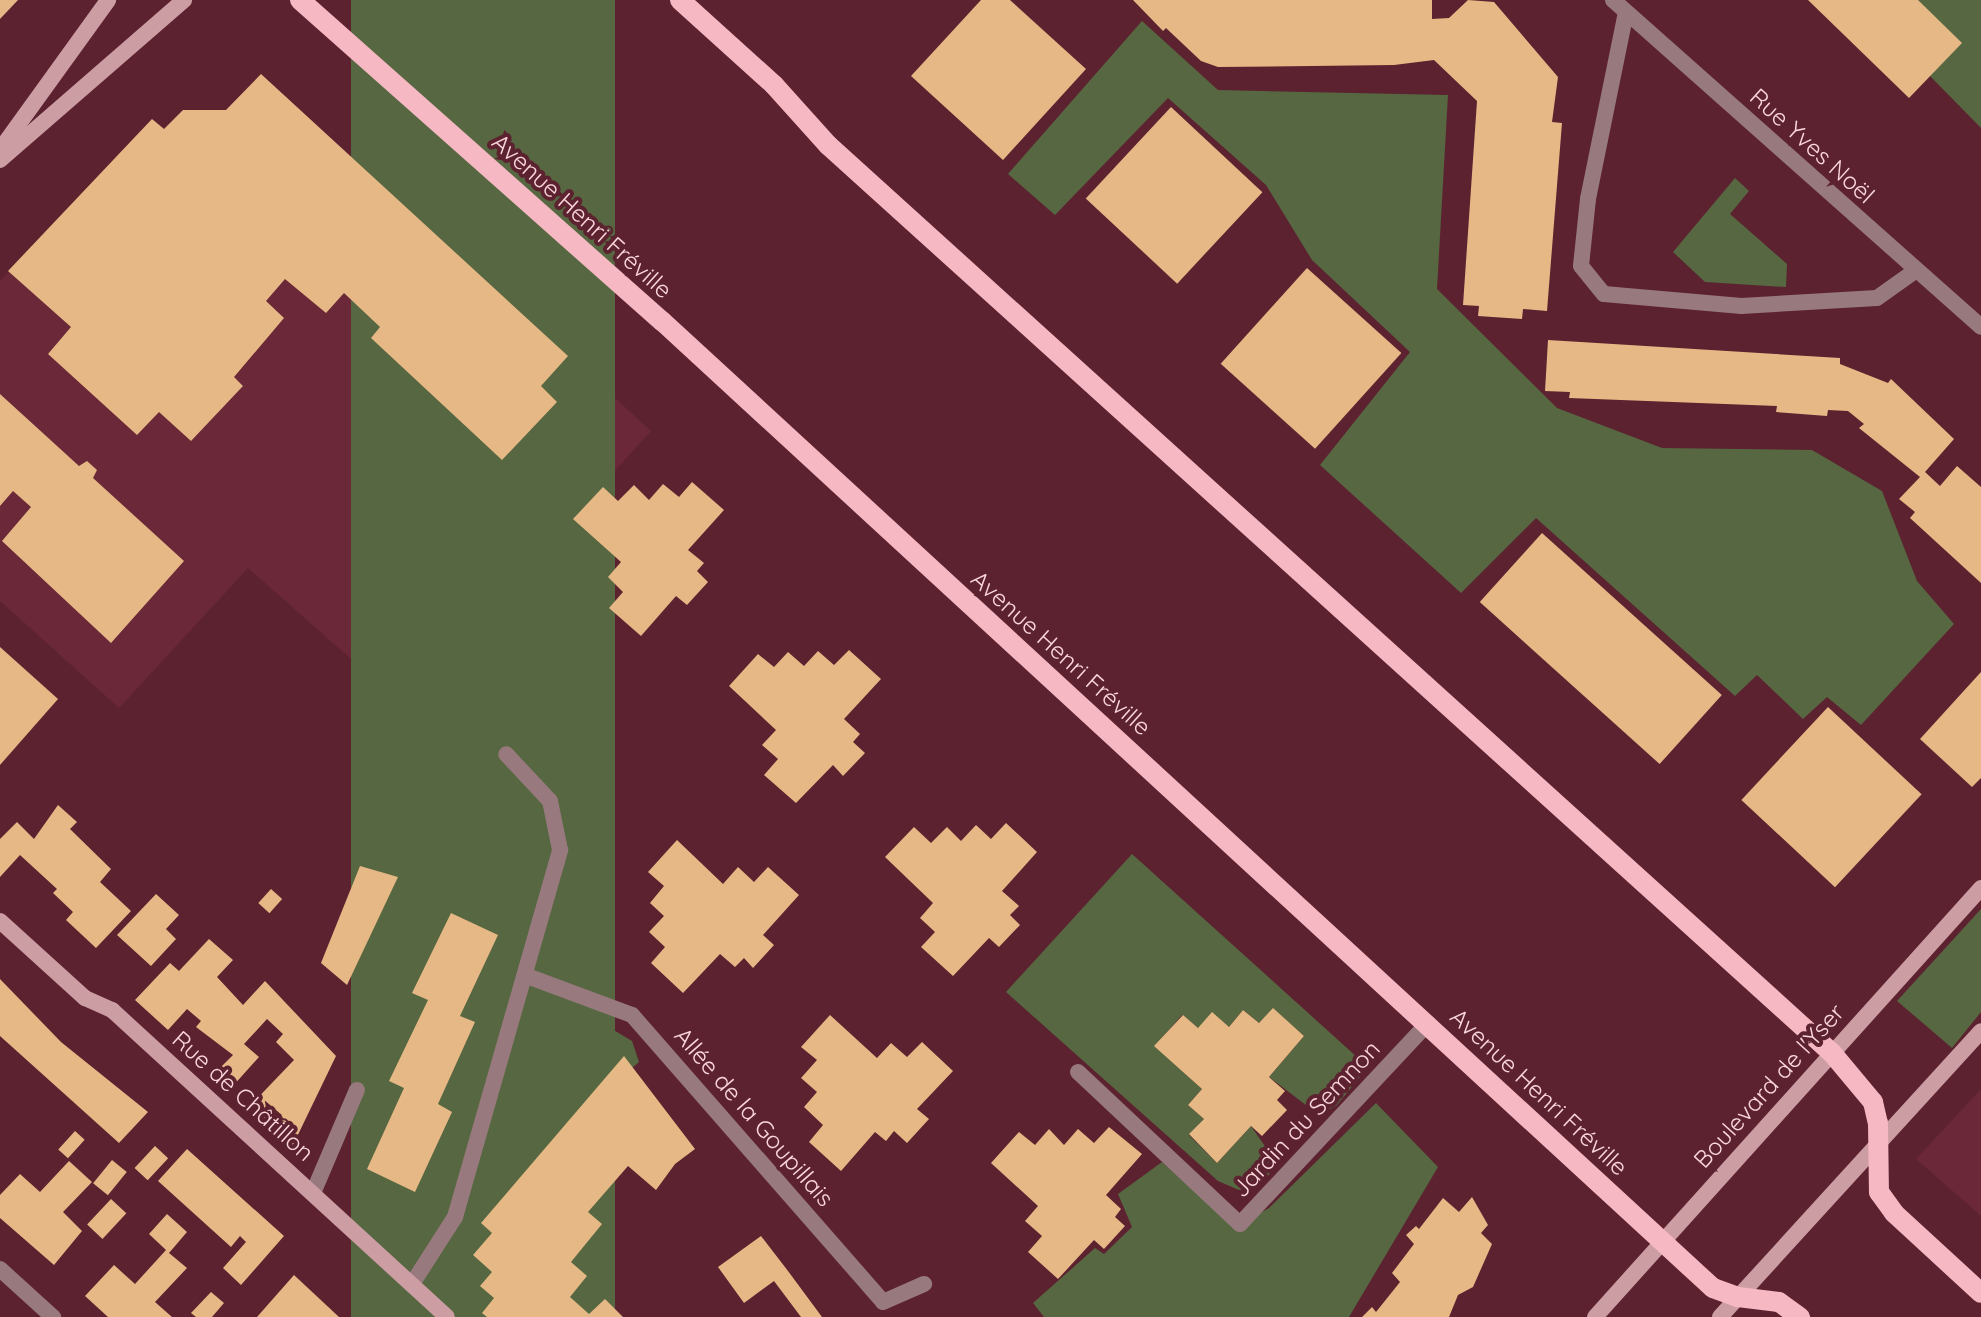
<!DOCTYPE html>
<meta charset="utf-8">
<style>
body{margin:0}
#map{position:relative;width:1981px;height:1317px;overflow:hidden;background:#5c2230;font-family:Quicksand,sans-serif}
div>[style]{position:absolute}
.built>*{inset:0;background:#6a2838}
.green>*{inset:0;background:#566741;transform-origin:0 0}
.building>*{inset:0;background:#e6b885;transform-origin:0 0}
.lane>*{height:16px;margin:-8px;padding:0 8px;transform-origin:8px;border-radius:8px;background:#98797e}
.street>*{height:16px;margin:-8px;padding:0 8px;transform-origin:8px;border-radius:8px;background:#98797e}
.secondary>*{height:16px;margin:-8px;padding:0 8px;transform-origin:8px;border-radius:8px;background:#cd9da4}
.primary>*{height:20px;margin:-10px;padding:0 10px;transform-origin:10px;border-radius:10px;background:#f6b8c2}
span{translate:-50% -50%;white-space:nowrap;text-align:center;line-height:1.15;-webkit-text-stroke:8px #5c2230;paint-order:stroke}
.street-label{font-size:24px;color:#fbd6db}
</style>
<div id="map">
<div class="built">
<i style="clip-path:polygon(261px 74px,651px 431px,403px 705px,248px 568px,119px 708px,0 601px,0 281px,152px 119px,165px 129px,183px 110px,226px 110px)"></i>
<i style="clip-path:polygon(1981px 1089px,1981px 1216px,1916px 1159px)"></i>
</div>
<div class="green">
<i style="left:351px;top:0;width:264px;height:1756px"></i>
<i style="clip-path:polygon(1918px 0,1981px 0,1981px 128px,1930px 76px)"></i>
<i style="clip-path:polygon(1142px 21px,1218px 90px,1448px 95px,1437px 289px,1557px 408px,1662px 448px,1812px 450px,1882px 491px,1917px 581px,1954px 624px,1861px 725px,1827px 697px,1803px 719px,1757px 675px,1735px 696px,1536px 518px,1461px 593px,1320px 465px,1410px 352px,1312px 260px,1266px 185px,1168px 98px,1055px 215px,1008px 174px)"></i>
<i style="clip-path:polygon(1735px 178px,1749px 191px,1730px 214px,1787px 264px,1786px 287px,1705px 282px,1673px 252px)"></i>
<i style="clip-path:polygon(1132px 854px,1368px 1067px,1337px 1105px,1319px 1115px,1269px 1077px,1304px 1036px,1273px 1009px,1259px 1023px,1243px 1010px,1229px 1027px,1198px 1028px,1182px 1015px,1155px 1046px,1202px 1089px,1188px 1105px,1204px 1119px,1189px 1135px,1217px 1163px,1251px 1126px,1273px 1158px,1269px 1175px,1254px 1187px,1239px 1190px,1218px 1181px,1006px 992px)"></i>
<i style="clip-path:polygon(1981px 909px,1981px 1012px,1952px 1048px,1897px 1001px)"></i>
<i style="clip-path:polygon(572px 1013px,602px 1023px,632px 1041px,639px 1062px,557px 1134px,541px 1125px)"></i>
<i style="clip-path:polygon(1376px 1103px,1438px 1167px,1349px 1317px,1044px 1317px,1033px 1303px,1095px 1248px,1104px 1254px,1132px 1227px,1118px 1194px,1162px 1162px,1236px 1227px,1269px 1208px)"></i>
</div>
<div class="building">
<i style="clip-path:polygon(0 0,18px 0,0 19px)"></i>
<i style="clip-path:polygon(981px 0,1010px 0,1086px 69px,1003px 160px,911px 76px)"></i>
<i style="clip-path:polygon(1133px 0,1432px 0,1432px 19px,1449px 18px,1468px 0,1494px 2px,1558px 77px,1552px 122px,1562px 123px,1547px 311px,1523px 309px,1522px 319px,1478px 316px,1479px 306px,1463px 305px,1477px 101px,1434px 60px,1394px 65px,1218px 67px,1201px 61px,1166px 28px,1163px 31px)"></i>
<i style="clip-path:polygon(1808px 0,1918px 0,1962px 43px,1909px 98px)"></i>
<i style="clip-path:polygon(261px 74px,568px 356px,541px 386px,557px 402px,502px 460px,371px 338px,380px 327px,344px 293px,326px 313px,285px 279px,266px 301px,284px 318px,234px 377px,243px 386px,191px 441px,159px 412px,137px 435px,48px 354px,71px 327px,8px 271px,152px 119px,164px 129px,183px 110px,226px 110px)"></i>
<i style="left:1171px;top:107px;width:125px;height:125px;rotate:43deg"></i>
<i style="left:1307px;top:268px;width:127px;height:129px;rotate:42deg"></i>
<i style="clip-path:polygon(1548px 340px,1840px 358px,1840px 364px,1888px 383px,1891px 379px,1954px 439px,1925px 472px,1940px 486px,1957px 466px,1981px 487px,1981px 583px,1910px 518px,1915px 512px,1899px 499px,1920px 477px,1859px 428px,1864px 424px,1848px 411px,1828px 410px,1827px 416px,1776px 412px,1777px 406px,1569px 398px,1570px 392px,1545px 391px)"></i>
<i style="clip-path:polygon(0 394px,79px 466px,87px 461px,97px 470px,93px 478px,184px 561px,111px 643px,2px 541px,31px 507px,13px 491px,0 506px)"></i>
<i style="clip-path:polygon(692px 482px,724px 510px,688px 550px,704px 563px,697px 571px,708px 582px,687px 605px,676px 596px,641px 636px,609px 608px,623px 592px,608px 577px,621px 562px,573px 519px,603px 487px,618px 501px,634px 485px,649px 500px,663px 484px,679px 497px)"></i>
<i style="left:1542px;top:533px;width:242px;height:93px;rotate:42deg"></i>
<i style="clip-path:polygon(0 647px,58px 699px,0 765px)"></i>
<i style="clip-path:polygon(849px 650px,881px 679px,844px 719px,860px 734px,853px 742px,865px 753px,843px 776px,833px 765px,796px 803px,764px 775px,778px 759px,762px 745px,776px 730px,729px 686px,758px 654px,774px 667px,788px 652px,804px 666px,818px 651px,834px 665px)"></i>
<i style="clip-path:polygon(1981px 672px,1981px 778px,1972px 787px,1920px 739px)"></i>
<i style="left:1828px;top:707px;width:128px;height:127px;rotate:43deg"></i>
<i style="clip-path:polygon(58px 805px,77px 822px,70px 829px,111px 869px,100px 882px,131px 911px,96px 948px,66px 920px,73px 912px,53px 893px,57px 889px,20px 855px,0 877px,0 839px,17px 822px,34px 839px)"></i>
<i style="clip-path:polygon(1006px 823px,1037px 852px,1002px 891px,1019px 906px,1010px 915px,1020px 925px,999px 947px,989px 938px,953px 976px,921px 947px,935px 932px,920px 918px,933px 903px,885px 857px,914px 827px,931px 843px,947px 827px,961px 841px,976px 825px,991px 839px)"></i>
<i style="clip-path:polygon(677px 840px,723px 884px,738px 867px,754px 882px,768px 867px,799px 895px,763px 935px,774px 945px,753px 968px,744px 958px,735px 967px,720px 954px,683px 993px,651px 963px,665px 947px,649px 932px,664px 916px,650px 903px,664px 886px,648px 872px)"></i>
<i style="clip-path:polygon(360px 866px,398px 877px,347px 985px,321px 963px)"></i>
<i style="left:271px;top:889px;width:15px;height:19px;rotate:42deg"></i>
<i style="clip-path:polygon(156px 894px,179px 915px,166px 929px,176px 939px,151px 966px,117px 935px)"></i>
<i style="clip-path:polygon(451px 913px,498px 935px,460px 1016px,475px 1022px,438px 1104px,452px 1112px,415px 1192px,367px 1169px,404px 1088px,389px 1081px,428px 1000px,412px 993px)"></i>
<i style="clip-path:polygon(209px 939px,233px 960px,217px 977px,243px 1005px,265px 981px,336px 1056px,293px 1145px,251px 1105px,294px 1060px,276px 1042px,283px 1034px,267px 1019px,244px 1044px,259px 1057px,232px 1087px,216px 1072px,233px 1055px,196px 1027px,201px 1021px,187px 1009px,168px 1030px,135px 1000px,170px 963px,179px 971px)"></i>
<i style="clip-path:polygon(0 979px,61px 1042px,148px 1112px,119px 1143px,0 1036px)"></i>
<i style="clip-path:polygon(1273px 1008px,1304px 1036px,1269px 1077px,1285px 1091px,1277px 1100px,1287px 1110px,1262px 1136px,1251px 1126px,1217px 1163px,1189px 1134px,1204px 1119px,1188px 1105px,1202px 1089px,1154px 1046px,1183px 1015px,1198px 1028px,1212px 1012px,1229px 1027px,1243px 1010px,1259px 1023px)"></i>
<i style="clip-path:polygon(830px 1015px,877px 1058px,891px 1043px,907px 1057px,922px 1042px,953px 1071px,917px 1109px,929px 1119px,907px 1143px,894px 1131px,886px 1141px,875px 1132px,841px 1171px,809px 1142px,823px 1125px,804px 1107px,817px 1092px,801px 1078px,817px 1060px,801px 1047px)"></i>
<i style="clip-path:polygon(624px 1056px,695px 1149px,675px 1164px,656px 1190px,628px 1166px,588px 1212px,602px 1224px,571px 1262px,587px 1276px,570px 1297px,589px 1314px,605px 1299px,623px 1317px,487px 1317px,482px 1313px,494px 1298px,480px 1286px,492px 1272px,473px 1255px,492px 1233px,481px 1223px)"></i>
<i style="clip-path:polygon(1109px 1127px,1142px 1154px,1106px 1195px,1121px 1209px,1115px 1217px,1125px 1226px,1104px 1249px,1094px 1240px,1058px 1279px,1028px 1252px,1042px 1236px,1025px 1221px,1038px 1206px,991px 1163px,1019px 1132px,1035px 1145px,1049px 1129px,1064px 1145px,1078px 1129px,1094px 1143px)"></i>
<i style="left:75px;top:1131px;width:13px;height:25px;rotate:42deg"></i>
<i style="left:155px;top:1146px;width:18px;height:30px;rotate:43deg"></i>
<i style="clip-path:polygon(187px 1149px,284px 1236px,241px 1285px,223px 1268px,246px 1242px,240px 1236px,231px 1247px,158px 1181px)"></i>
<i style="left:112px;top:1160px;width:19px;height:30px;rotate:39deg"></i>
<i style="clip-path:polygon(69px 1161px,92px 1182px,63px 1212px,82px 1231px,54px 1265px,0 1218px,0 1195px,20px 1174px,40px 1192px)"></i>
<i style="clip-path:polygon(1472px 1197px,1488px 1225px,1481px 1233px,1492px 1244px,1473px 1287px,1458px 1295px,1449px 1317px,1362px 1317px,1372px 1307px,1376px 1312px,1400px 1282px,1392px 1273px,1414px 1244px,1406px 1235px,1416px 1226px,1419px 1229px,1443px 1198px,1459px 1212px)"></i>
<i style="left:111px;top:1199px;width:21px;height:35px;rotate:43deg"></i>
<i style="clip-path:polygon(167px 1214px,187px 1232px,169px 1253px,187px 1268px,155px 1302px,172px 1317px,108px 1317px,85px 1296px,114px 1265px,135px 1284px,166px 1250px,149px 1234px)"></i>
<i style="clip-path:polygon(761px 1236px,788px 1271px,822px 1317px,801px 1317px,774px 1281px,744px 1303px,718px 1267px)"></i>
<i style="clip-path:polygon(294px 1275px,339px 1317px,257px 1317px)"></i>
<i style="clip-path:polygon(211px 1292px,224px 1303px,212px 1317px,196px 1317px,191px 1313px)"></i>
</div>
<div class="lane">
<i style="left:1626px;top:12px;width:191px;rotate:101.5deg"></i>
<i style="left:1588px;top:199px;width:67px;rotate:96deg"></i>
<i style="left:1581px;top:266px;width:36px;rotate:51deg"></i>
<i style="left:1604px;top:294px;width:138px;rotate:5deg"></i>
<i style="left:1741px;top:306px;width:136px;rotate:-3.4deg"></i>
<i style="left:1877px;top:298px;width:47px;rotate:-35.4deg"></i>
<i style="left:1078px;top:1072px;width:222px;rotate:43.2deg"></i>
<i style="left:1240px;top:1224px;width:275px;rotate:-46.9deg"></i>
<i style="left:313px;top:1193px;width:112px;rotate:-66.9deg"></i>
</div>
<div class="street">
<i style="left:1613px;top:0;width:492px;rotate:41.6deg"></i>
<i style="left:527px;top:976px;width:112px;rotate:20.4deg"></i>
<i style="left:632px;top:1015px;width:381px;rotate:48.8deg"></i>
<i style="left:883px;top:1302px;width:45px;rotate:-23.7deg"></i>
<i style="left:0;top:1269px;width:72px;rotate:42.2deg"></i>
<i style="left:412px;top:1284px;width:80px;rotate:-57.3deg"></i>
<i style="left:455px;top:1217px;width:382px;rotate:-74deg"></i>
<i style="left:560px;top:850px;width:50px;rotate:-101.5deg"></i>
<i style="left:550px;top:801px;width:64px;rotate:-133.1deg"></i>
</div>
<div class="secondary">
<i style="left:0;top:150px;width:185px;rotate:-54.2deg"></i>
<i style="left:0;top:160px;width:244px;rotate:-41deg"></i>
<i style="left:0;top:921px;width:115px;rotate:42.2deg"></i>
<i style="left:85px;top:998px;width:30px;rotate:24deg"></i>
<i style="left:112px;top:1010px;width:454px;rotate:42.5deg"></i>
<i style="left:1595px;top:1317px;width:577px;rotate:-48.02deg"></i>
<i style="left:1720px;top:1317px;width:387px;rotate:-47.6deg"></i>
</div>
<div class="primary">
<i style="left:300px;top:0;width:484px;rotate:41.6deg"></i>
<i style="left:662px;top:321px;width:1428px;rotate:42.62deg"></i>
<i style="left:1713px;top:1288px;width:27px;rotate:20deg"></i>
<i style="left:1738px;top:1297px;width:41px;rotate:7deg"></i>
<i style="left:1779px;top:1302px;width:26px;rotate:36deg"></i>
<i style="left:680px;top:0;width:127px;rotate:42.1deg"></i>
<i style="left:774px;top:85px;width:81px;rotate:48deg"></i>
<i style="left:828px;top:145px;width:1354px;rotate:42.13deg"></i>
<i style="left:1832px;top:1053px;width:64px;rotate:50.1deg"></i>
<i style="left:1873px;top:1102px;width:22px;rotate:77deg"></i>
<i style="left:1878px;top:1123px;width:69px;rotate:89.2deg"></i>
<i style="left:1879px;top:1192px;width:26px;rotate:54deg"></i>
<i style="left:1894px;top:1213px;width:118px;rotate:42.6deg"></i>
</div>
<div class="street-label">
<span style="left:1812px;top:146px;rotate:42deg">Rue Yves Noël</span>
<span style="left:582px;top:216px;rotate:42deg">Avenue Henri Fréville</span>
<span style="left:1061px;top:653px;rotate:42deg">Avenue Henri Fréville</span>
<span style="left:1769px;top:1086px;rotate:-48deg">Boulevard de l'Yser</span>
<span style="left:1539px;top:1092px;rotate:43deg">Avenue Henri Fréville</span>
<span style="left:243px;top:1096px;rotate:42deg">Rue de Châtillon</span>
<span style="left:754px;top:1117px;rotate:49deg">Allée de la Goupillais</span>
<span style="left:1306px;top:1119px;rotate:-47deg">Jardin du Semnon</span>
</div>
</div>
